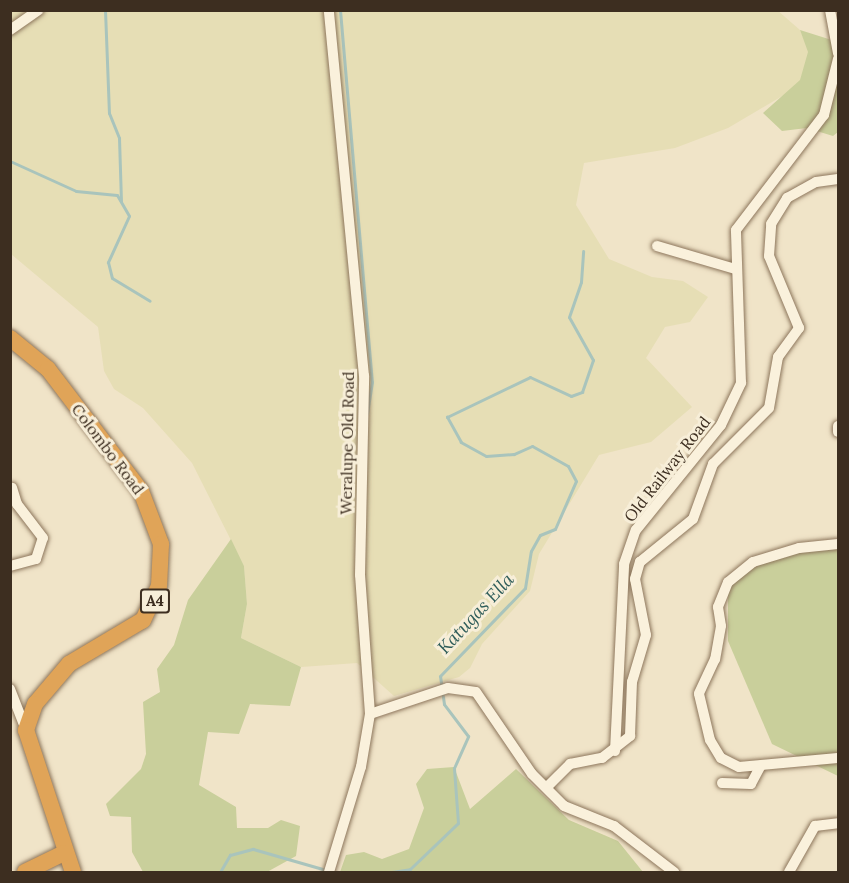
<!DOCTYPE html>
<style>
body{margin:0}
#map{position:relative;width:849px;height:883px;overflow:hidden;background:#f0e4c8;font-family:Lora,serif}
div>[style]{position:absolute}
.farmland>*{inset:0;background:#e6deb5}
.green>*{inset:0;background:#c9cf9b}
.stream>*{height:3px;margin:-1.5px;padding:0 1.5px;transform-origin:1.5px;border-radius:1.5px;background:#a9c4bc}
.roads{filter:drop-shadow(0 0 2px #8d765c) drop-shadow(0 0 2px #8d765c)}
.minor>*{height:10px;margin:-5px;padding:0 5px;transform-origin:5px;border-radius:5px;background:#faf1dc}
.highway>*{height:16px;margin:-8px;padding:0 8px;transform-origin:8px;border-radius:8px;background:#e0a458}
span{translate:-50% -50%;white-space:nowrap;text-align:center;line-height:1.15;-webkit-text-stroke:6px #f7eed8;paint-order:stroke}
.shield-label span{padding:2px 4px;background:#f7eed8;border:2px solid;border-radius:4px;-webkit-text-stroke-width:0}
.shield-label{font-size:15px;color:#3d2e20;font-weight:700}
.street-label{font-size:16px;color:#3d2e20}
.water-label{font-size:18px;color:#2f5d5a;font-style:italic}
.frame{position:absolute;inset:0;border:12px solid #3d2e20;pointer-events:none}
</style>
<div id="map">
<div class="farmland">
<i style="clip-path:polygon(777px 10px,800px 30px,809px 52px,801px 80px,789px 92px,728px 128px,675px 148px,584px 163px,576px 205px,609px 259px,652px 277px,683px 281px,708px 297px,690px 322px,665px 327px,646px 358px,692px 407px,651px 442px,599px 455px,539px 554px,530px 591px,482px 644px,470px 668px,459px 677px,394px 696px,357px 663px,301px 667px,241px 638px,247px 604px,244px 566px,192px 463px,143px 408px,114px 389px,104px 371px,98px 327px,11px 254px,10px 11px)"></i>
</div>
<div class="green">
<i style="clip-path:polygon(800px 30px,838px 42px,838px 132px,833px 136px,807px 128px,782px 131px,763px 113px,800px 80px,808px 52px)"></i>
<i style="clip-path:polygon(231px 539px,244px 566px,247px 604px,241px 638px,301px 667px,290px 706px,250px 704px,239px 734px,208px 732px,199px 785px,236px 807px,237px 828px,268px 828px,281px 820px,300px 826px,296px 856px,267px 872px,143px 872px,132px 852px,131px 817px,110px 816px,106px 804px,141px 769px,146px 754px,143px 702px,160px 692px,157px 669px,174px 645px,188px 600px)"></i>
<i style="clip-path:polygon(838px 541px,838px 776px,772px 744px,728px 641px,728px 581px,769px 559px)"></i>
<i style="clip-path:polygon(454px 767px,470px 809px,516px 769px,569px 820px,618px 841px,643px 872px,340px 872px,346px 855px,364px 852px,382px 859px,409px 849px,424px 808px,416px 784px,427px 769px)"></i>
</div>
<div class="stream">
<i style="left:105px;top:10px;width:103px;rotate:87.8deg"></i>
<i style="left:109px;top:113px;width:27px;rotate:68deg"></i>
<i style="left:119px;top:138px;width:63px;rotate:88.2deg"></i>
<i style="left:340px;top:10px;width:373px;rotate:85.1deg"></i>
<i style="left:372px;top:382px;width:32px;rotate:99deg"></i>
<i style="left:10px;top:161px;width:72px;rotate:24.4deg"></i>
<i style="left:76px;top:191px;width:41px;rotate:5.6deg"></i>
<i style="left:117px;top:195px;width:24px;rotate:60deg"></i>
<i style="left:129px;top:216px;width:51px;rotate:114.5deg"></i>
<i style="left:108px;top:262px;width:16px;rotate:76deg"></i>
<i style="left:112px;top:278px;width:44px;rotate:31.2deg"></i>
<i style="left:220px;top:872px;width:20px;rotate:-60deg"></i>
<i style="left:230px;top:855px;width:24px;rotate:-15deg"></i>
<i style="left:253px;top:849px;width:76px;rotate:16deg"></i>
<i style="left:392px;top:872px;width:18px;rotate:-9deg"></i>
<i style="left:410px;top:869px;width:66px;rotate:-43.8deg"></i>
<i style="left:458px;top:823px;width:55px;rotate:-94.2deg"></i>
<i style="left:454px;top:768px;width:35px;rotate:-66deg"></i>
<i style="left:468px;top:736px;width:40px;rotate:-127deg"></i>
<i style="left:444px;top:704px;width:28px;rotate:-98deg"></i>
<i style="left:440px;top:676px;width:122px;rotate:-46deg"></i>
<i style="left:525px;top:588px;width:37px;rotate:-81deg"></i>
<i style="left:531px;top:551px;width:18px;rotate:-61deg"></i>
<i style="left:540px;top:535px;width:16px;rotate:-22deg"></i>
<i style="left:555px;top:529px;width:52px;rotate:-66.4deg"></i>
<i style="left:576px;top:481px;width:17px;rotate:-118deg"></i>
<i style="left:568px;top:466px;width:41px;rotate:-150.9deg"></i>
<i style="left:532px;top:446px;width:20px;rotate:156deg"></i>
<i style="left:514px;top:454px;width:28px;rotate:176deg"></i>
<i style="left:486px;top:456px;width:29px;rotate:-151deg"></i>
<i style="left:461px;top:442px;width:29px;rotate:-119deg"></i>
<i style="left:447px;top:417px;width:92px;rotate:-25.7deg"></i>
<i style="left:530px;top:377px;width:45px;rotate:24.9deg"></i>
<i style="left:571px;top:396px;width:12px;rotate:-20deg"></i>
<i style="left:582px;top:392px;width:34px;rotate:-71deg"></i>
<i style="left:593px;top:360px;width:49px;rotate:-119.2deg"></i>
<i style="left:569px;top:317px;width:37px;rotate:-71deg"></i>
<i style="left:581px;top:282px;width:31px;rotate:-86deg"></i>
</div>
<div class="roads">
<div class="minor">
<i style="left:830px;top:10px;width:44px;rotate:79.5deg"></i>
<i style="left:10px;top:30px;width:35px;rotate:-35deg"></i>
<i style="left:657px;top:246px;width:81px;rotate:16.4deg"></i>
<i style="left:838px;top:426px;width:6px;rotate:90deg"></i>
<i style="left:838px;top:544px;width:39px;rotate:174deg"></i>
<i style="left:799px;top:548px;width:48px;rotate:163.1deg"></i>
<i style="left:753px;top:562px;width:32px;rotate:141deg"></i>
<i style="left:728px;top:582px;width:27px;rotate:112deg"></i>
<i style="left:718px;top:607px;width:19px;rotate:81deg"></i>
<i style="left:721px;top:626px;width:34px;rotate:100deg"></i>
<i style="left:715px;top:659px;width:38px;rotate:115deg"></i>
<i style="left:699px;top:694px;width:47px;rotate:76.6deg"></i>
<i style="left:710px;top:740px;width:21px;rotate:59deg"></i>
<i style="left:721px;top:758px;width:20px;rotate:27deg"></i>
<i style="left:739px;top:767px;width:99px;rotate:-5.2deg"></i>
<i style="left:10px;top:566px;width:27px;rotate:-15deg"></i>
<i style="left:36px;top:559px;width:22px;rotate:-72deg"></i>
<i style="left:43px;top:538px;width:43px;rotate:-127.4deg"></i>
<i style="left:17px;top:504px;width:17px;rotate:-107deg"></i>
<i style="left:10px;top:689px;width:44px;rotate:68.7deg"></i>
<i style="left:370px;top:714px;width:82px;rotate:-18.4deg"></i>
<i style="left:448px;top:688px;width:28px;rotate:8deg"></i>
<i style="left:476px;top:692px;width:99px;rotate:55.7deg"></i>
<i style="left:532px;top:774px;width:45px;rotate:45deg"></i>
<i style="left:564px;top:806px;width:54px;rotate:21.8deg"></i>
<i style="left:614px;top:826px;width:76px;rotate:37.5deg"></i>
<i style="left:615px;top:751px;width:187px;rotate:-87.2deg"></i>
<i style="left:624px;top:564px;width:36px;rotate:-71deg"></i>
<i style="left:636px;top:530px;width:135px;rotate:-51deg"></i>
<i style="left:721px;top:425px;width:47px;rotate:-64.5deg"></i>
<i style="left:741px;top:383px;width:153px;rotate:-91.9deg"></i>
<i style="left:736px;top:230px;width:145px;rotate:-52.6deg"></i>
<i style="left:824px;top:115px;width:58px;rotate:-76deg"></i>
<i style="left:722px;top:783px;width:29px;rotate:2deg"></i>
<i style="left:751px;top:784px;width:21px;rotate:-62deg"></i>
<i style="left:547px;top:787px;width:33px;rotate:-45deg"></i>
<i style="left:570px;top:764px;width:33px;rotate:-11deg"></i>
<i style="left:602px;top:758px;width:36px;rotate:-38deg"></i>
<i style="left:630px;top:736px;width:54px;rotate:-87.9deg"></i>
<i style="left:632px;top:682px;width:49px;rotate:-73.4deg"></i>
<i style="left:646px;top:635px;width:57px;rotate:-101.1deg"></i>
<i style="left:635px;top:579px;width:18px;rotate:-74deg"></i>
<i style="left:640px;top:562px;width:68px;rotate:-39.1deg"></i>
<i style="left:693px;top:519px;width:59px;rotate:-70deg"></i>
<i style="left:713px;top:464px;width:79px;rotate:-45deg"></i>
<i style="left:769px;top:408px;width:52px;rotate:-80deg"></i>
<i style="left:778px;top:357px;width:36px;rotate:-54deg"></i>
<i style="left:799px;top:328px;width:78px;rotate:-112.6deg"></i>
<i style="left:769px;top:256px;width:32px;rotate:-86deg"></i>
<i style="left:771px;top:224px;width:31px;rotate:-58deg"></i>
<i style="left:787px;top:198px;width:33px;rotate:-29deg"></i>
<i style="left:816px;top:182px;width:22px;rotate:-8deg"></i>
<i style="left:329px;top:872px;width:110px;rotate:-73.1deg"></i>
<i style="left:361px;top:767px;width:54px;rotate:-80.4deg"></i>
<i style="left:370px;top:714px;width:139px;rotate:-94.1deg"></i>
<i style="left:360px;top:575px;width:199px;rotate:-88.8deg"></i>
<i style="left:364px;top:376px;width:368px;rotate:-95.5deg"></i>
<i style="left:789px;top:872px;width:53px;rotate:-60.5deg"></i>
<i style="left:815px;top:826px;width:23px;rotate:-7deg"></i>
</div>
<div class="highway">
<i style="left:10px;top:338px;width:49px;rotate:39.2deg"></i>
<i style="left:48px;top:369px;width:153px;rotate:52.7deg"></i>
<i style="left:141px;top:491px;width:57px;rotate:69.3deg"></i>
<i style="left:161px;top:544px;width:42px;rotate:92.7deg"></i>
<i style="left:159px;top:586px;width:38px;rotate:115deg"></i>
<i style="left:143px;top:620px;width:86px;rotate:149.3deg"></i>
<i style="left:69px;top:664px;width:52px;rotate:130.4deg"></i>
<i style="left:35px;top:704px;width:28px;rotate:109deg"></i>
<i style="left:26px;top:730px;width:150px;rotate:71.7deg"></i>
<i style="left:25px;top:872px;width:43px;rotate:-26deg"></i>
</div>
</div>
<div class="shield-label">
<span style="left:155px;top:601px">A4</span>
</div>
<div class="street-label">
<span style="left:347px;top:443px;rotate:-89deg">Weralupe Old Road</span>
<span style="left:108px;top:449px;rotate:53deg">Colombo Road</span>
<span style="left:667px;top:469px;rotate:-52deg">Old Railway Road</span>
</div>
<div class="water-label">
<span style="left:476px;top:614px;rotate:-47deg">Katugas Ella</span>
</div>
<div class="frame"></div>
</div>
